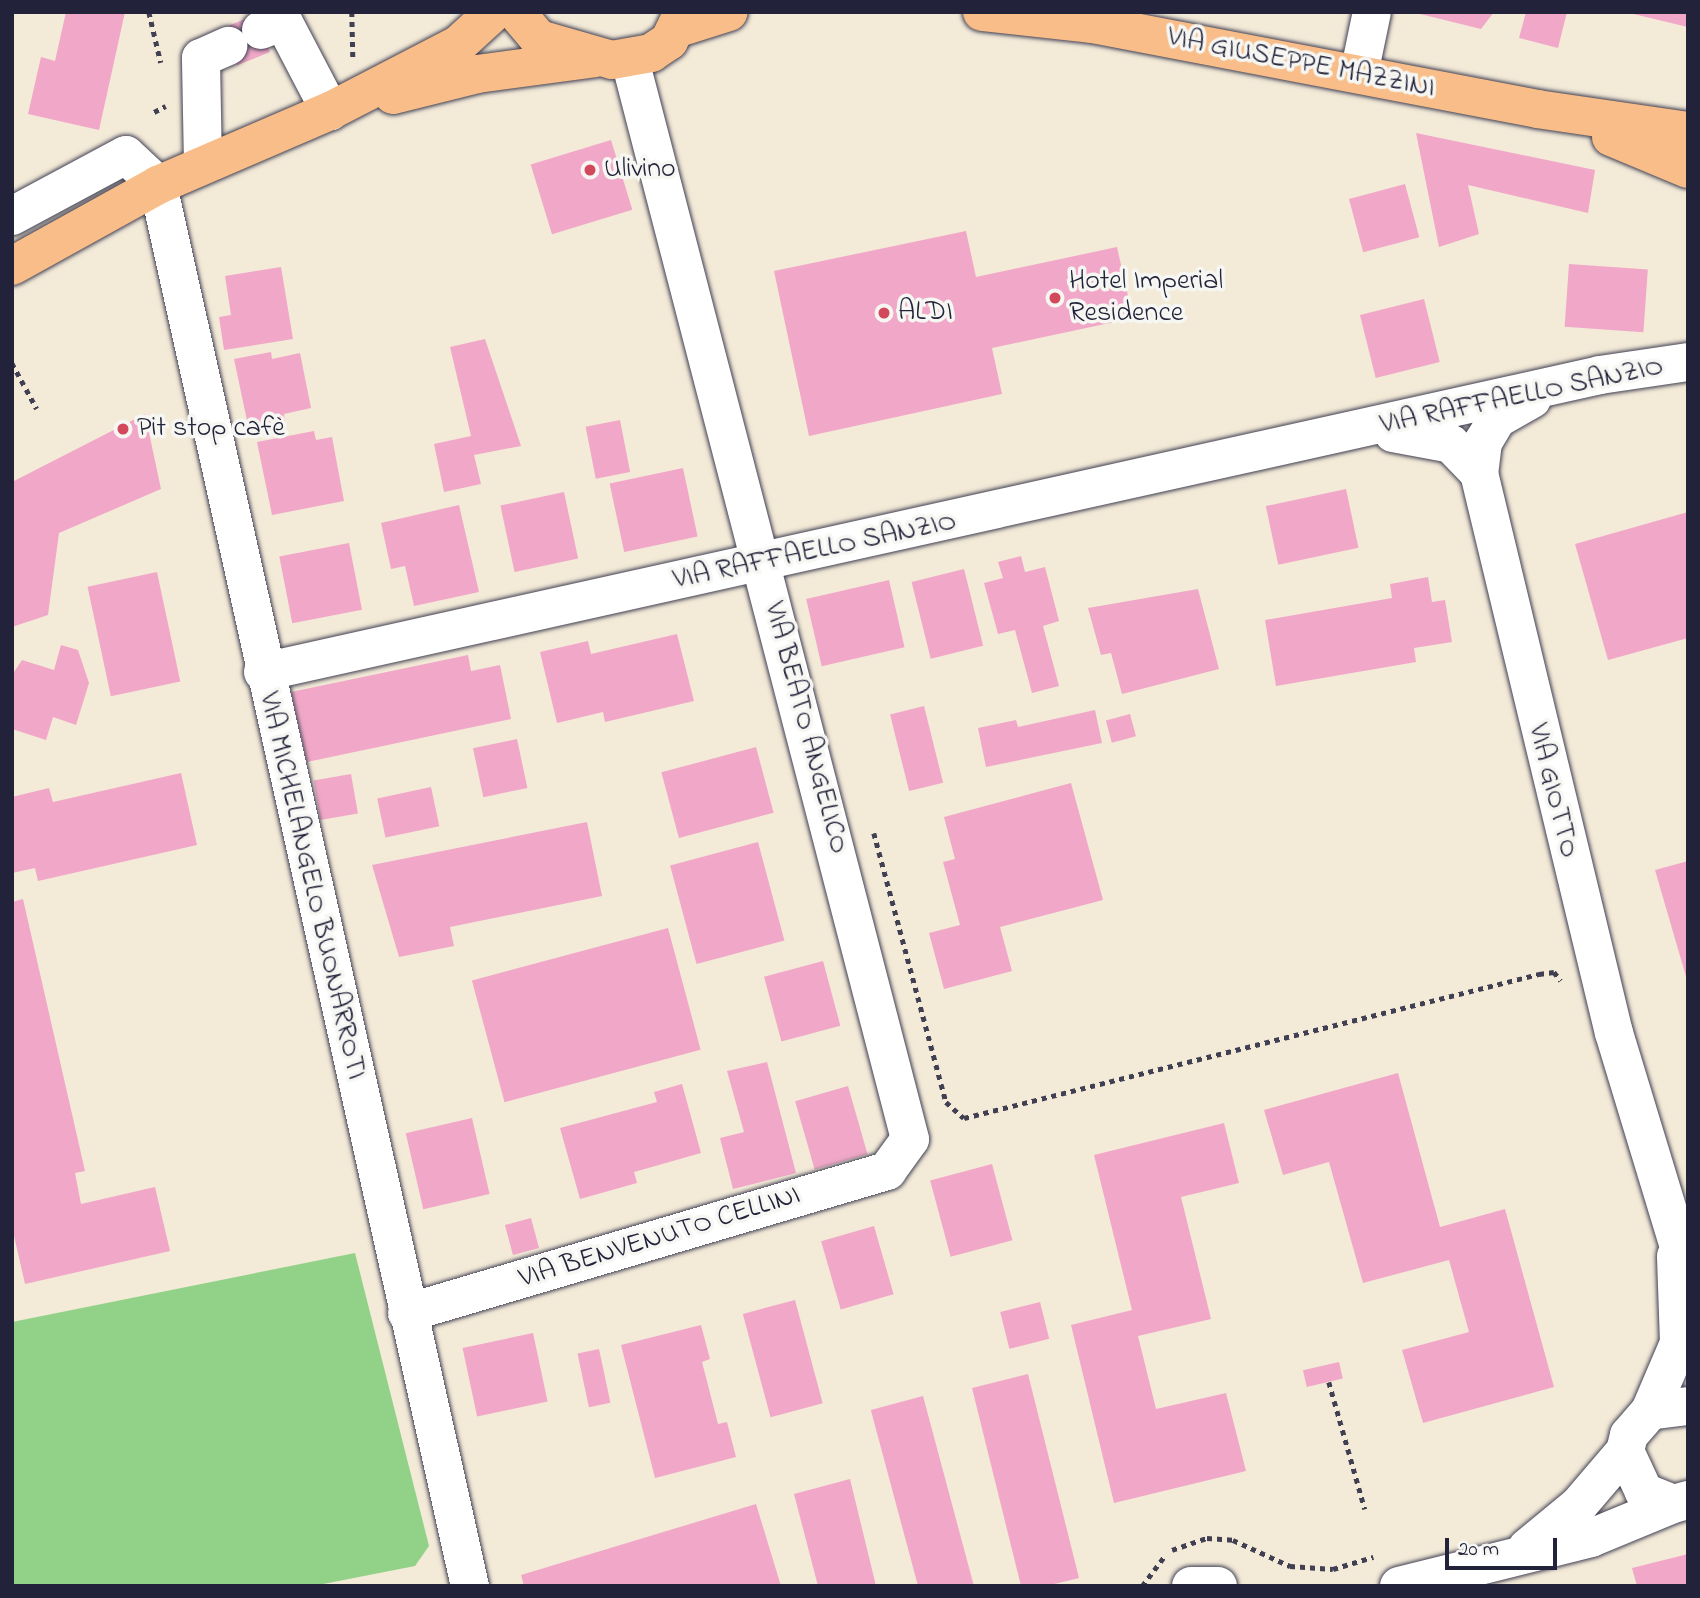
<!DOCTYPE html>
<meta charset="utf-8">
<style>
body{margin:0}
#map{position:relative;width:1700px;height:1598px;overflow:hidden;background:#f3ead8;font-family:"Indie Flower",sans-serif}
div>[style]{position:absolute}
.green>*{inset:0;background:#92d288}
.building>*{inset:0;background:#f1a8c8;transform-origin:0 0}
.path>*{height:4.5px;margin-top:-2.25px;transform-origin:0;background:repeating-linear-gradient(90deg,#414053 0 5px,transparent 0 10px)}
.roads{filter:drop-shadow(0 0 2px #414053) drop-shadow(0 0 2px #414053)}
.minor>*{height:38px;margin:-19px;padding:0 19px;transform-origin:19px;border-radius:19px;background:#fff}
.major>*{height:38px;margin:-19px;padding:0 19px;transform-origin:19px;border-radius:19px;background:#f8bd88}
.dots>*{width:19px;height:19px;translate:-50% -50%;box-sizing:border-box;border:4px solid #f6f6f2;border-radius:50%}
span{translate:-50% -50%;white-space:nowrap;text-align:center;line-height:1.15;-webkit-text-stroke:7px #f6f6f2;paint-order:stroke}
.street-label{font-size:28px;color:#22223b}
.poi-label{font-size:28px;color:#22223b}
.left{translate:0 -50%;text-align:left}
.frame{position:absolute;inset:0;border:14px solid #22223b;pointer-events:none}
.scale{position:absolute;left:1445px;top:1538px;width:112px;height:32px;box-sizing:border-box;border:4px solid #22223b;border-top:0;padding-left:9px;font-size:21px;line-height:24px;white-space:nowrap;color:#22223b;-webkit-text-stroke:5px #f6f6f2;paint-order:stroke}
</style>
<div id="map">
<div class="green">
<i style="clip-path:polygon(355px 1253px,429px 1546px,415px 1566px,313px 1586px,12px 1586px,12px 1322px)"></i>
</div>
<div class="building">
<i style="clip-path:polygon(66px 12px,125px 12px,99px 130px,28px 114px,41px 57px,55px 61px)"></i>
<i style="clip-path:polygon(1412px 12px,1494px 12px,1481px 29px)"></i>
<i style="clip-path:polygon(1526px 12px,1567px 12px,1558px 48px,1519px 38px)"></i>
<i style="clip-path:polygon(1629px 12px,1688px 12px,1688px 27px,1629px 13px)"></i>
<i style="left:255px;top:15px;width:40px;height:36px;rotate:68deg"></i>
<i style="clip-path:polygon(1416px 133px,1595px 170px,1588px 213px,1468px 185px,1479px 234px,1439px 247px)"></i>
<i style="left:611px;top:140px;width:73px;height:84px;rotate:73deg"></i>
<i style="left:1405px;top:184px;width:55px;height:58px;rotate:75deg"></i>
<i style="clip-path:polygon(966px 231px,976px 277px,1117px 247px,1133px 318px,992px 348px,1002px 394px,809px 436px,774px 271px)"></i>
<i style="left:1569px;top:264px;width:79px;height:63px;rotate:4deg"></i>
<i style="clip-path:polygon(281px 267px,293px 339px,224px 350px,219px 317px,231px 315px,225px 276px)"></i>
<i style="left:1424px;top:299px;width:65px;height:66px;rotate:76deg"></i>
<i style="clip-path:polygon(485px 339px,521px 446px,474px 455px,481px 484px,444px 492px,434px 444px,471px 436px,450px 347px)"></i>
<i style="clip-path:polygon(271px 352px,272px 359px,300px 353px,311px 408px,284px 414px,285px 423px,249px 430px,234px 359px)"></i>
<i style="clip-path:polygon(145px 414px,161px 489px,59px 533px,48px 615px,12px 627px,12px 482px)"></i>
<i style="left:620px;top:420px;width:53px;height:35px;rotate:79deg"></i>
<i style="clip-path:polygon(314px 431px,316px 440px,332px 437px,344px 501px,272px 515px,257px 442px)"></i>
<i style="left:683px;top:468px;width:70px;height:75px;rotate:78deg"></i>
<i style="left:1346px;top:489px;width:60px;height:82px;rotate:78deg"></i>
<i style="left:564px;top:492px;width:68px;height:65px;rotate:78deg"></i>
<i style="clip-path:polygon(459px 505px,479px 592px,414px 606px,405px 566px,391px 569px,381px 523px)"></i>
<i style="clip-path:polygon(1688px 512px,1688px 638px,1608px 660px,1575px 544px)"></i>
<i style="left:349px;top:543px;width:68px;height:71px;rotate:79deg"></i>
<i style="clip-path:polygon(1021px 556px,1025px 572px,1045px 567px,1059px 621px,1043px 626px,1059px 686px,1032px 693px,1015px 630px,998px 634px,984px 583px,1003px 578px,998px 562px)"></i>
<i style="left:964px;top:569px;width:79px;height:54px;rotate:76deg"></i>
<i style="left:157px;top:572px;width:112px;height:71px;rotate:78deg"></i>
<i style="clip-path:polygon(1428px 577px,1432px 602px,1445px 600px,1452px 642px,1414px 648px,1416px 662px,1276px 686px,1265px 620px,1392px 598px,1390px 584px)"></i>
<i style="left:889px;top:580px;width:69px;height:85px;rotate:77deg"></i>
<i style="clip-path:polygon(1198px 589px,1219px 669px,1122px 694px,1111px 653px,1101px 655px,1088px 608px)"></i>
<i style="clip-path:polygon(677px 634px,694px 701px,605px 722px,603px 712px,557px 723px,540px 652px,588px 641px,591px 654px)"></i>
<i style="clip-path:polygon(61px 645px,78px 650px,89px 683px,76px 725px,53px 717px,46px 740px,12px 729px,12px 675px,22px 660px,54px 670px)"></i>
<i style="clip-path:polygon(468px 655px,471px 671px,500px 665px,511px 719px,307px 762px,291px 692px)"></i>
<i style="left:924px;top:706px;width:79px;height:35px;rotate:76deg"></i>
<i style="clip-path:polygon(1095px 710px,1102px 743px,986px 767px,978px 728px,1016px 720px,1018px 727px)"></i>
<i style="left:1130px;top:714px;width:23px;height:25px;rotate:75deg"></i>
<i style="left:517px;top:739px;width:50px;height:45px;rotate:78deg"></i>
<i style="left:756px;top:747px;width:68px;height:98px;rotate:75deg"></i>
<i style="clip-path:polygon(181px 773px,197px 845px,38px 881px,35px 868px,12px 873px,12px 797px,49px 788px,53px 802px)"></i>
<i style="left:351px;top:774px;width:40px;height:38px;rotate:80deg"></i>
<i style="clip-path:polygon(1071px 783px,1103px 900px,1000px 927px,1012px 971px,944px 989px,929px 933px,960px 925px,943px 862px,955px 859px,944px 817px)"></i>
<i style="left:431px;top:787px;width:40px;height:55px;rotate:78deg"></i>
<i style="clip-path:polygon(587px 822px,602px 896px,450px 927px,454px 946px,399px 957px,372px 865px)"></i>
<i style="left:758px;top:842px;width:102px;height:91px;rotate:75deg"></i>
<i style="clip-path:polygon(1688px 861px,1688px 980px,1687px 980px,1655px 870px)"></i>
<i style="clip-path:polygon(23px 899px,85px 1171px,75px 1173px,81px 1204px,155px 1187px,170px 1251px,25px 1284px,12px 1227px,12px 902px)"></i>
<i style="left:668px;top:928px;width:126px;height:203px;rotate:75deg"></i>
<i style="left:823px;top:961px;width:67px;height:61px;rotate:75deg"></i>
<i style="clip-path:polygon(767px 1062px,796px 1173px,733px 1189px,720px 1138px,744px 1132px,727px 1071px)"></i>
<i style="clip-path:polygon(1398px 1073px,1440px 1227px,1505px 1209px,1554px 1387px,1423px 1423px,1402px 1350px,1469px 1332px,1449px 1260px,1363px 1283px,1329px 1162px,1283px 1175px,1264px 1110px)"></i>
<i style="clip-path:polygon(682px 1084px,701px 1153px,634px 1172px,637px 1183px,580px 1199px,560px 1128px,657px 1102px,654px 1092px)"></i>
<i style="left:848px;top:1086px;width:71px;height:55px;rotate:74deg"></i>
<i style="left:472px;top:1118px;width:78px;height:68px;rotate:77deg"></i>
<i style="clip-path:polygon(1224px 1123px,1239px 1183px,1181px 1197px,1211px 1319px,1138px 1336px,1156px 1409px,1226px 1393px,1246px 1471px,1114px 1503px,1071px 1325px,1132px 1310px,1094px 1155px)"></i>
<i style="left:992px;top:1164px;width:79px;height:64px;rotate:75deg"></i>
<i style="left:531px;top:1218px;width:31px;height:27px;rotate:75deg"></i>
<i style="left:874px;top:1226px;width:71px;height:55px;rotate:74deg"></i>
<i style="left:795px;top:1300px;width:107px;height:54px;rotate:75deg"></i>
<i style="left:1040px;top:1302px;width:38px;height:41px;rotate:76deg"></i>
<i style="clip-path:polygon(701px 1325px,710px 1359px,702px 1362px,718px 1424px,727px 1422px,736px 1457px,655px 1478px,621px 1345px)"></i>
<i style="left:533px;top:1333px;width:70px;height:72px;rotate:78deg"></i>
<i style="left:599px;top:1349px;width:55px;height:22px;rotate:78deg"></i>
<i style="left:1339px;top:1362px;width:17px;height:37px;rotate:77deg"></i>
<i style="clip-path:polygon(1028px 1374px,1079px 1578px,1046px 1586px,1021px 1586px,972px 1388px)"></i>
<i style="left:923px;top:1396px;width:197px;height:54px;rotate:75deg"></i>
<i style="clip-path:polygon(850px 1479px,876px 1586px,818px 1586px,794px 1494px)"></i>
<i style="clip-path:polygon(756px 1504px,781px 1586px,524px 1586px,521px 1575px)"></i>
<i style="clip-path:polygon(1688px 1554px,1688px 1586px,1637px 1586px,1632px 1568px)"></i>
</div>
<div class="path">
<i style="left:149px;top:12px;width:52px;rotate:76.8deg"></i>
<i style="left:352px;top:12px;width:45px;rotate:88.7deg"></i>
<i style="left:154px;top:112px;width:13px;rotate:-27deg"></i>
<i style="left:12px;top:363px;width:52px;rotate:61.5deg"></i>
<i style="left:874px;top:833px;width:278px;rotate:75deg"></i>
<i style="left:946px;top:1102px;width:24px;rotate:42deg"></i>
<i style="left:964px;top:1118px;width:593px;rotate:-14.06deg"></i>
<i style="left:1539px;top:974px;width:15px;rotate:-8deg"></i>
<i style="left:1554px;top:972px;width:11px;rotate:52deg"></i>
<i style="left:1329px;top:1382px;width:132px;rotate:74.2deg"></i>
<i style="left:1172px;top:1550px;width:37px;rotate:-19deg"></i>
<i style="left:1207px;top:1538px;width:26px;rotate:4deg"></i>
<i style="left:1233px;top:1540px;width:63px;rotate:24.5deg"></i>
<i style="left:1290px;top:1566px;width:43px;rotate:4deg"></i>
<i style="left:1333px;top:1569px;width:42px;rotate:-16.7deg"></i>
<i style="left:1142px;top:1586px;width:39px;rotate:-53deg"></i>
</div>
<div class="roads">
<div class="minor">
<i style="left:261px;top:30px;width:24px;rotate:-22deg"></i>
<i style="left:283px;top:21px;width:102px;rotate:62.4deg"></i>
<i style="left:1359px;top:74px;width:63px;rotate:-78.2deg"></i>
<i style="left:203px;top:165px;width:107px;rotate:-91.1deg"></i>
<i style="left:201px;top:58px;width:30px;rotate:-24deg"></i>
<i style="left:12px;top:216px;width:129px;rotate:-28.2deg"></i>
<i style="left:126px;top:155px;width:44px;rotate:43.2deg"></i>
<i style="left:158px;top:185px;width:1435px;rotate:77.45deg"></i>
<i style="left:1532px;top:399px;width:40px;rotate:150.3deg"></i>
<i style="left:1497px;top:419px;width:27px;rotate:121deg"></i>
<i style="left:1483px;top:442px;width:31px;rotate:97deg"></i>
<i style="left:1479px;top:473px;width:576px;rotate:76.45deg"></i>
<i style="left:1614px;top:1033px;width:255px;rotate:73.1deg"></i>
<i style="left:1393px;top:433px;width:59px;rotate:10.7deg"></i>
<i style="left:1451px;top:444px;width:40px;rotate:46deg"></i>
<i style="left:263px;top:672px;width:1370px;rotate:-12.52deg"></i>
<i style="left:1600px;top:375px;width:89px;rotate:-8.4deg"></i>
<i style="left:407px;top:1313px;width:501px;rotate:-16.48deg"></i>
<i style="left:887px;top:1171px;width:39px;rotate:-54deg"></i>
<i style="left:910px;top:1139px;width:1115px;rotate:-104.55deg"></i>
<i style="left:1688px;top:1406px;width:38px;rotate:173deg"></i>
<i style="left:1650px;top:1411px;width:32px;rotate:131deg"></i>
<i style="left:1629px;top:1435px;width:16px;rotate:104deg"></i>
<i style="left:1625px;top:1451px;width:45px;rotate:65.1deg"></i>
<i style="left:1644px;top:1492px;width:31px;rotate:22deg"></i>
<i style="left:1673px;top:1504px;width:16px;rotate:-15deg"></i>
<i style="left:1650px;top:1411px;width:74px;rotate:-66.9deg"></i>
<i style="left:1679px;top:1343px;width:87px;rotate:-92deg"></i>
<i style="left:1527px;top:1548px;width:66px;rotate:-39.5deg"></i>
<i style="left:1578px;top:1506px;width:72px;rotate:-49.5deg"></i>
<i style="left:1191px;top:1586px;width:27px"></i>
<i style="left:1399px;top:1586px;width:198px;rotate:-14deg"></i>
<i style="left:1591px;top:1538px;width:89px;rotate:-22.5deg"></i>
</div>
<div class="major">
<i style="left:516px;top:12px;width:35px;rotate:50deg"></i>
<i style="left:539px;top:39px;width:76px;rotate:16deg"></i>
<i style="left:612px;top:60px;width:40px;rotate:-10deg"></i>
<i style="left:651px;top:53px;width:22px;rotate:-34deg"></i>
<i style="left:669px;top:41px;width:32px;rotate:-64deg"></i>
<i style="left:982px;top:12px;width:111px;rotate:6.2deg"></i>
<i style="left:1092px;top:24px;width:453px;rotate:10.8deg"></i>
<i style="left:1537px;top:109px;width:153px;rotate:8.3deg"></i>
<i style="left:678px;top:28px;width:53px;rotate:-17.4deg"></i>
<i style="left:393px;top:95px;width:87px;rotate:-14deg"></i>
<i style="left:477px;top:74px;width:119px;rotate:-7.7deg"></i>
<i style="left:1611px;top:137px;width:83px;rotate:22.6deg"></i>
<i style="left:12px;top:266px;width:167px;rotate:-29deg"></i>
<i style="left:158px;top:185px;width:187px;rotate:-23.3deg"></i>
<i style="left:330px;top:111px;width:145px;rotate:-27.4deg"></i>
<i style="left:459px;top:44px;width:47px;rotate:-42.4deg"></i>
</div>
</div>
<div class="dots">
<i style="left:590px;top:170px;background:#d1495b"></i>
<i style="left:1055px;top:298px;background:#d1495b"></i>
<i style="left:884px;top:313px;background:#d1495b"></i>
<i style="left:123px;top:429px;background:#d1495b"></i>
</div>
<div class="street-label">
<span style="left:1301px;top:64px;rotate:11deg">VIA GIUSEPPE MAZZINI</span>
<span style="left:1522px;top:397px;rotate:-12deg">VIA RAFFAELLO SANZIO</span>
<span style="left:815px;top:552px;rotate:-12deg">VIA RAFFAELLO SANZIO</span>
<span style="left:805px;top:728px;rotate:75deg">VIA BEATO ANGELICO</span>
<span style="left:1552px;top:791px;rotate:76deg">VIA GIOTTO</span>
<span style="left:311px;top:886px;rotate:77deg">VIA MICHELANGELO BUONARROTI</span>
<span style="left:660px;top:1238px;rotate:-17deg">VIA BENVENUTO CELLINI</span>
</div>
<div class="poi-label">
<span class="left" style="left:604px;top:170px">Ulivino</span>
<span class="left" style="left:1069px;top:298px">Hotel Imperial<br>Residence</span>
<span class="left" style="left:898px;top:313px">ALDI</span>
<span class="left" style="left:137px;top:429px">Pit stop cafè</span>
</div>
<div class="frame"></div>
<div class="scale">20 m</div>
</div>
